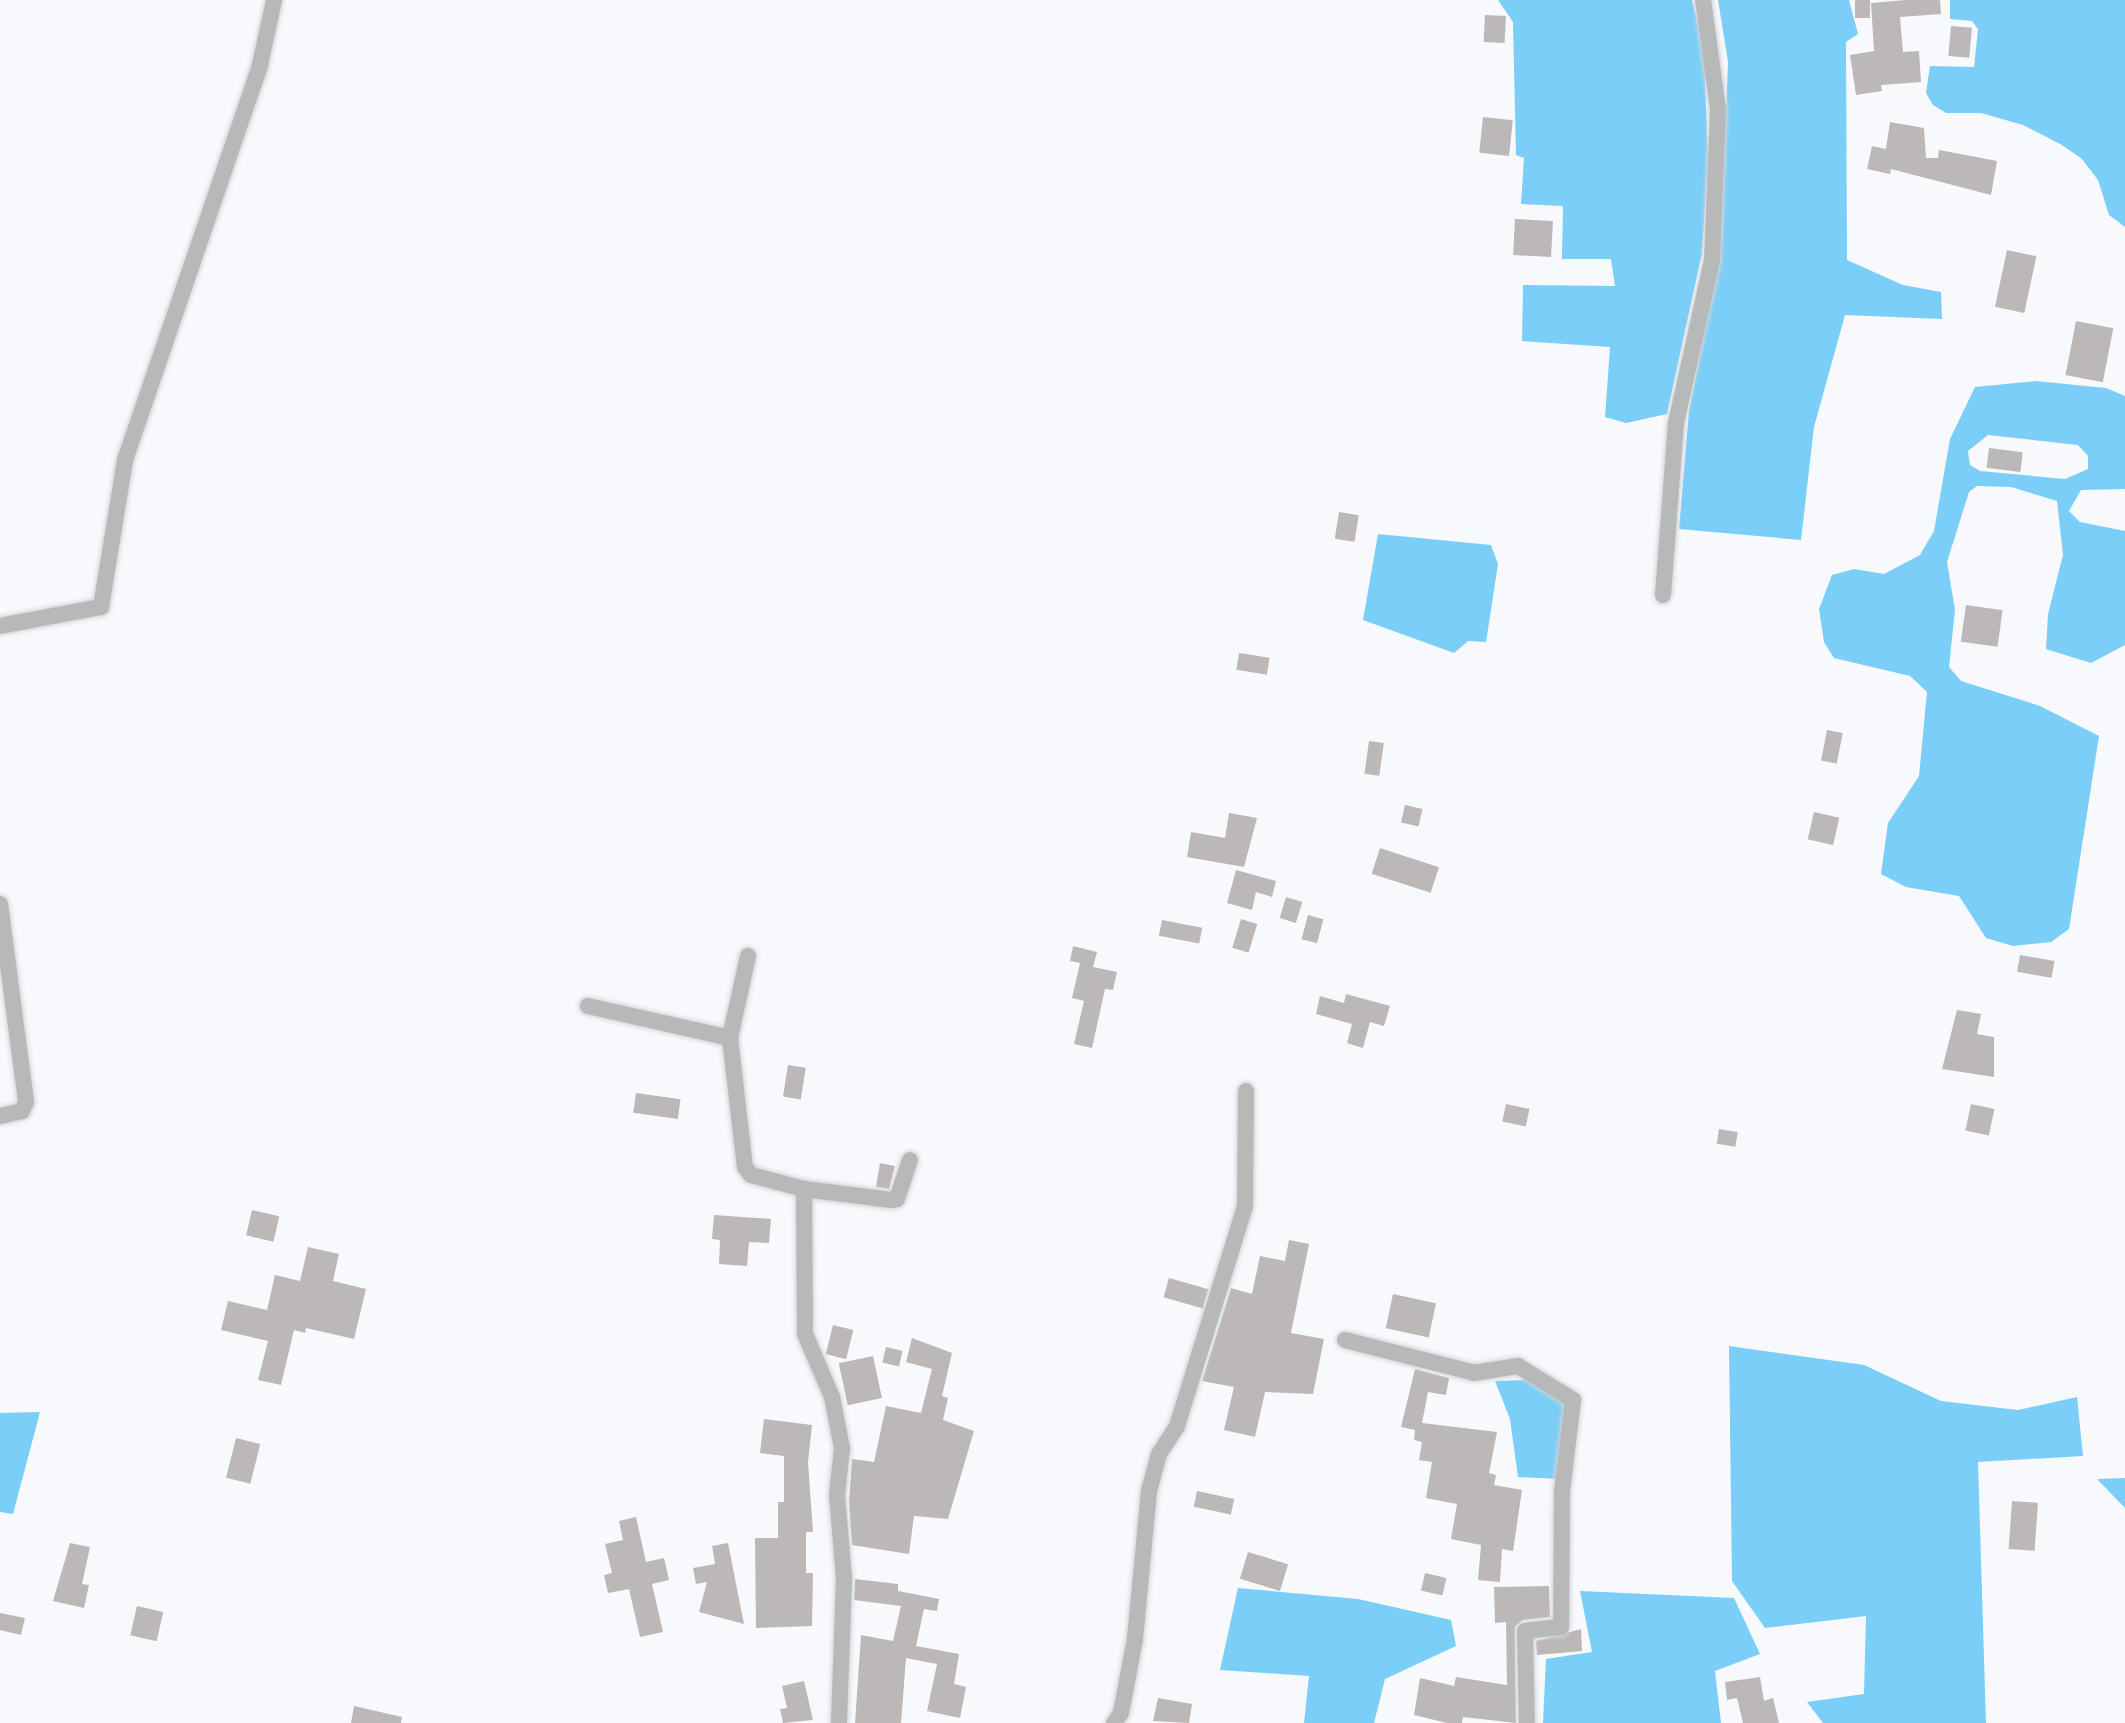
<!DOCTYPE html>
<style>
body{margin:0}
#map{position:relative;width:2125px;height:1723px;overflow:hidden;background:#f7f9fd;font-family:Inter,sans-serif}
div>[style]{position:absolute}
.water>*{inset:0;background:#7acef7}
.building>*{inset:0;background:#bcb8b7;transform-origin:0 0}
.roads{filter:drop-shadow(0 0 2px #d2d4d8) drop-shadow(0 0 2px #d2d4d8)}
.street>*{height:16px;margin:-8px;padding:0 8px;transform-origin:8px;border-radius:8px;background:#b7b9b8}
span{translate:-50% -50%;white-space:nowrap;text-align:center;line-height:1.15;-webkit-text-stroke:6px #fff;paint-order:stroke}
</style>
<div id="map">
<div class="water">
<i style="clip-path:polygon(1498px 0,1692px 0,1704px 48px,1708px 161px,1702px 253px,1667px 414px,1626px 423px,1605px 417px,1610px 347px,1522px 341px,1523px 285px,1615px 286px,1611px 259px,1562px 259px,1563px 206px,1521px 204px,1524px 158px,1516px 155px,1513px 22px)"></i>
<i style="clip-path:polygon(1718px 0,1849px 0,1858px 34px,1846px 42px,1847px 260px,1903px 285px,1941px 292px,1942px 319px,1845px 315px,1814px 427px,1801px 540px,1679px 529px,1689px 410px,1721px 246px,1728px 62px)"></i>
<i style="clip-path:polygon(1950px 0,2125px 0,2125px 227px,2109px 215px,2098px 180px,2082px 159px,2062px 145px,2023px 125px,1981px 113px,1946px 113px,1933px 105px,1926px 93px,1930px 66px,1974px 67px,1978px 29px,1972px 21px,1950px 19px)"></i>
<i style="clip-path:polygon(evenodd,2036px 381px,2106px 388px,2125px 396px,2125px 489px,2081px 490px,2069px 511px,2080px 522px,2125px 531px,2125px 645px,2091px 663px,2046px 649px,2048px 614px,2063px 555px,2057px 501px,2011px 487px,1977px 486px,1969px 492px,1947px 562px,1955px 610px,1949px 667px,1961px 681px,2040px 706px,2099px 736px,2069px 929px,2051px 942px,2013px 946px,1986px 938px,1959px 896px,1906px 887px,1881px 874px,1888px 823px,1919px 776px,1927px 692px,1910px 676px,1834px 658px,1824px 642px,1819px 609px,1832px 575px,1854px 569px,1884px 574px,1920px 555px,1934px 531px,1950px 439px,1975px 387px,2036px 381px,1988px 435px,2078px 445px,2088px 456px,2088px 469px,2065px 479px,1980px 471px,1970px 465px,1968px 451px,1988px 435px)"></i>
<i style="clip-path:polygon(1378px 534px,1491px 545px,1498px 564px,1486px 642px,1468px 641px,1454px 653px,1363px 620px)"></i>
<i style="clip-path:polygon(1729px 1346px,1864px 1365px,1941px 1401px,2018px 1410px,2077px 1397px,2083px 1456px,1978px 1462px,1986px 1723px,1823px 1723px,1807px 1702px,1864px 1694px,1866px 1616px,1765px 1628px,1732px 1581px)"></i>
<i style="clip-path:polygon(1526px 1380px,1565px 1403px,1558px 1479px,1518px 1477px,1510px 1419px,1495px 1381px)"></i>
<i style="clip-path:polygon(40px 1412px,13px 1514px,0 1512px,0 1413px)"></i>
<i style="clip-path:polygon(2125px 1478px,2125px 1508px,2097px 1479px)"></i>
<i style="clip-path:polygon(1238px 1588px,1358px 1599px,1451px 1620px,1456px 1646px,1385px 1679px,1374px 1723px,1304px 1723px,1309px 1676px,1220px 1670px)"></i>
<i style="clip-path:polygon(1580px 1591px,1734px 1598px,1760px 1654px,1715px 1671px,1721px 1723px,1543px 1723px,1546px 1659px,1592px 1652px)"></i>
</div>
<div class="building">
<i style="left:1855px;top:0;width:15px;height:18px"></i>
<i style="clip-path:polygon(1906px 0,1940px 0,1941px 14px,1900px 17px,1903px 52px,1919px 51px,1921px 82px,1881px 85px,1882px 91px,1856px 95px,1850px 55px,1874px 51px,1871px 3px)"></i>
<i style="left:1485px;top:15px;width:21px;height:27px;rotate:3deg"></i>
<i style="left:1951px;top:26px;width:21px;height:30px;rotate:5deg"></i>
<i style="left:1483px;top:117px;width:30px;height:36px;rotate:6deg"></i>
<i style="clip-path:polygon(1890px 122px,1924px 128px,1926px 158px,1938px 158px,1939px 150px,1997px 161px,1991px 195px,1891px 169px,1890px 174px,1867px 169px,1872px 146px,1886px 149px)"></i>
<i style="left:1515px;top:219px;width:38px;height:36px;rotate:3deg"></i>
<i style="left:2007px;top:250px;width:30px;height:58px;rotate:12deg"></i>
<i style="left:2076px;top:321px;width:38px;height:55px;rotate:11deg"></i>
<i style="left:1989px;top:448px;width:34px;height:20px;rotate:7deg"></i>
<i style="left:1339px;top:512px;width:20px;height:27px;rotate:9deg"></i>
<i style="left:1966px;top:605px;width:37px;height:37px;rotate:8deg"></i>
<i style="left:1239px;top:653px;width:31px;height:17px;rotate:9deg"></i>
<i style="left:1827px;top:730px;width:16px;height:31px;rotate:11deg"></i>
<i style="left:1369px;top:741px;width:15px;height:33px;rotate:8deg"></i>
<i style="left:1405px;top:805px;width:18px;height:18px;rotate:13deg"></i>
<i style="left:1814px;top:812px;width:26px;height:28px;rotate:13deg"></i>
<i style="clip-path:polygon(1229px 813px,1257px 818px,1244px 867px,1187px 857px,1191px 832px,1225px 838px)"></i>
<i style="left:1380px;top:848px;width:62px;height:27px;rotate:18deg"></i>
<i style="clip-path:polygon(1236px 870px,1276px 881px,1272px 897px,1256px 892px,1252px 910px,1227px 903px)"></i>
<i style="left:1286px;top:897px;width:17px;height:22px;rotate:17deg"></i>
<i style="left:1308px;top:915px;width:16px;height:25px;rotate:15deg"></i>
<i style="left:1241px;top:919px;width:17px;height:30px;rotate:17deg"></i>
<i style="left:1162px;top:920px;width:41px;height:16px;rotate:11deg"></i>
<i style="clip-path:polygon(1073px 946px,1097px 952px,1093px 967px,1117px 972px,1113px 990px,1105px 989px,1092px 1048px,1074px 1044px,1084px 1001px,1072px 998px,1080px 963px,1070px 961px)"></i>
<i style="left:2020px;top:955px;width:35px;height:17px;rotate:10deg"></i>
<i style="clip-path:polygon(1346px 994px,1390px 1006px,1384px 1026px,1370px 1022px,1363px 1048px,1347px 1043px,1352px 1024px,1316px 1014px,1320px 996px,1344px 1003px)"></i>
<i style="clip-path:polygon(1957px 1010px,1981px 1014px,1977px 1034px,1994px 1037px,1994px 1077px,1942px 1069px)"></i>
<i style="left:788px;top:1065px;width:18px;height:32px;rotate:9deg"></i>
<i style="left:636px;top:1093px;width:45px;height:20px;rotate:8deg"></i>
<i style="left:1506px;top:1104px;width:24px;height:18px;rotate:12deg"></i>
<i style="left:1971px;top:1104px;width:24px;height:27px;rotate:12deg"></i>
<i style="left:1719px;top:1129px;width:19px;height:15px;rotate:9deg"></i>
<i style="clip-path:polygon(880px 1163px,895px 1166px,889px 1189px,876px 1187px)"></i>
<i style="left:252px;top:1210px;width:28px;height:26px;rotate:13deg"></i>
<i style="clip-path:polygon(714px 1215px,771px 1219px,769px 1243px,749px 1242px,747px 1266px,719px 1264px,720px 1240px,712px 1239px)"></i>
<i style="clip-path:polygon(1289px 1240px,1309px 1244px,1291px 1333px,1324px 1339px,1313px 1394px,1265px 1392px,1255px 1437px,1224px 1430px,1234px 1387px,1202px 1381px,1231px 1288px,1252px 1294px,1260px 1256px,1285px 1261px)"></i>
<i style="clip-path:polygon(308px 1247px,339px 1254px,333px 1281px,366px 1289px,354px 1339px,306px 1328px,305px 1333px,294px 1330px,281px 1385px,258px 1380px,268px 1341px,221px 1330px,228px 1301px,267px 1310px,275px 1275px,300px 1281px)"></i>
<i style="left:1169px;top:1278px;width:41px;height:20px;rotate:16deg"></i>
<i style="left:1393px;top:1294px;width:44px;height:35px;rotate:12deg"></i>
<i style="left:833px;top:1325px;width:21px;height:30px;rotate:14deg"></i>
<i style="clip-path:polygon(912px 1338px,952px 1353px,942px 1396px,948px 1398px,943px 1420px,974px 1431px,948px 1519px,914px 1516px,909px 1554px,852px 1545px,849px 1502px,852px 1459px,874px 1462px,886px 1406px,921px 1413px,932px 1369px,906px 1362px)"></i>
<i style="left:886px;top:1347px;width:17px;height:16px;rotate:13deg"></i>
<i style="left:873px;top:1356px;width:43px;height:35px;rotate:78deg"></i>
<i style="clip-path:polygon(1415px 1369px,1449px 1378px,1446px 1395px,1428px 1392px,1422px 1423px,1497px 1432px,1489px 1473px,1496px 1475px,1494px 1485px,1522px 1490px,1513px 1551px,1502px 1549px,1500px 1582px,1478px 1580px,1481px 1545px,1451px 1539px,1457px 1504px,1426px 1498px,1432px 1462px,1419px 1460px,1422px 1442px,1414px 1440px,1415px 1430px,1401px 1427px)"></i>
<i style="clip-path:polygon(764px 1419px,812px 1425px,808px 1462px,813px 1532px,806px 1532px,806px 1573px,813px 1573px,812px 1626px,756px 1628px,755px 1538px,778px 1538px,778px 1502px,784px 1502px,784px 1456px,760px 1453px)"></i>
<i style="left:236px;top:1438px;width:25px;height:41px;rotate:14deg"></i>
<i style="left:1197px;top:1491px;width:38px;height:16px;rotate:12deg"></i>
<i style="left:2012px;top:1501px;width:26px;height:48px;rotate:4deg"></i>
<i style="clip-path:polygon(636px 1517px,646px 1562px,664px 1558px,669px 1580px,652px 1584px,663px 1632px,640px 1637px,629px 1589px,608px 1593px,604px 1575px,612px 1573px,605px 1544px,623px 1540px,619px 1521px)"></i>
<i style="clip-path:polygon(70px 1543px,90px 1547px,82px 1584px,89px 1585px,84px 1608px,53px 1601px)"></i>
<i style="clip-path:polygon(728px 1543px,744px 1624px,699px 1612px,707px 1582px,696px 1584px,693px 1568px,715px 1564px,712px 1546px)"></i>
<i style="left:1248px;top:1552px;width:42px;height:28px;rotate:17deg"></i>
<i style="left:1425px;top:1573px;width:22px;height:18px;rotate:13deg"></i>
<i style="clip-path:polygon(855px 1579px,898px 1584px,898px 1591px,939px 1599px,937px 1611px,924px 1609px,916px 1646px,959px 1654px,954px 1684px,966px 1687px,960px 1718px,927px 1711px,937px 1664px,906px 1658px,901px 1723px,855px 1723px,861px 1635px,893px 1641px,901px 1606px,854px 1600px)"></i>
<i style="clip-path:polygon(1549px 1586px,1550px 1617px,1523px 1620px,1515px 1627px,1516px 1723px,1463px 1717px,1462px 1723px,1447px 1723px,1414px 1715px,1420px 1678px,1454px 1686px,1456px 1677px,1507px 1685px,1506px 1622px,1495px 1623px,1494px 1587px)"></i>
<i style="left:137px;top:1606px;width:27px;height:30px;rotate:13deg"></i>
<i style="clip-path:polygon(0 1613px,25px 1618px,21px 1635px,0 1630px)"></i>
<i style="clip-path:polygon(1581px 1629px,1582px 1651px,1537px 1655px,1536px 1641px)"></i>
<i style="clip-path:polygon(1760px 1677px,1764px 1701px,1773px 1698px,1779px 1723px,1743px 1723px,1737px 1698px,1727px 1700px,1725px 1682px)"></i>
<i style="clip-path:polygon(804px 1681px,813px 1720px,783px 1723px,780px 1709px,787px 1708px,782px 1686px)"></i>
<i style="clip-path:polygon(1158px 1698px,1192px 1704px,1189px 1723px,1153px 1721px)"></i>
<i style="clip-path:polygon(354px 1706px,402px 1717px,401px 1723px,351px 1723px)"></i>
</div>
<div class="roads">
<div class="street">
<i style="left:1663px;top:595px;width:172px;rotate:-85.7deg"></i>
<i style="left:1676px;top:423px;width:166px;rotate:-77.5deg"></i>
<i style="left:1712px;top:261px;width:152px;rotate:-87.7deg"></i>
<i style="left:1718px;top:109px;width:110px;rotate:-97.8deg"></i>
<i style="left:0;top:626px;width:103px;rotate:-10.7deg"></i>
<i style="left:101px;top:607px;width:149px;rotate:-80.7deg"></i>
<i style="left:125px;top:460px;width:417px;rotate:-71.1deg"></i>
<i style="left:260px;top:65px;width:66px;rotate:-77.8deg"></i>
<i style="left:0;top:904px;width:200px;rotate:82.5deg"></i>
<i style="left:26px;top:1102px;width:10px;rotate:114deg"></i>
<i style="left:22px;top:1111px;width:23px;rotate:167deg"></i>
<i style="left:748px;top:956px;width:84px;rotate:102.4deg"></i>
<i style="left:730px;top:1038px;width:130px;rotate:83.4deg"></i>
<i style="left:745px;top:1167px;width:10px;rotate:53deg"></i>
<i style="left:751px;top:1175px;width:55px;rotate:14.8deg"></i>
<i style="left:804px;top:1189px;width:88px;rotate:7.2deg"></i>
<i style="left:891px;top:1200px;width:6px;rotate:-9deg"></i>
<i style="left:897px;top:1199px;width:41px;rotate:-71.6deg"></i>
<i style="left:588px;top:1006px;width:146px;rotate:12.7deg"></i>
<i style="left:804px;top:1189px;width:145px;rotate:89.6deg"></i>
<i style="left:805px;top:1334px;width:69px;rotate:66.8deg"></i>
<i style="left:832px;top:1397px;width:52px;rotate:78.9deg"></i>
<i style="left:842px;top:1448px;width:47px;rotate:96.1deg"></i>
<i style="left:837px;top:1495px;width:84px;rotate:85.2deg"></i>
<i style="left:844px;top:1579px;width:144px;rotate:92deg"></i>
<i style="left:1345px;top:1340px;width:133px;rotate:14.3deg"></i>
<i style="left:1474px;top:1373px;width:45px;rotate:-9deg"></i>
<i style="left:1518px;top:1366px;width:65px;rotate:31.7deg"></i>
<i style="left:1573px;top:1400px;width:92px;rotate:96.9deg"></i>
<i style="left:1562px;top:1491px;width:136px;rotate:90.4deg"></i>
<i style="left:1561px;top:1627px;width:36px;rotate:174deg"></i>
<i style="left:1525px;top:1631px;width:92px;rotate:88.8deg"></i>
<i style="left:1114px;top:1723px;width:12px;rotate:-55deg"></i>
<i style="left:1121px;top:1713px;width:75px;rotate:-79.3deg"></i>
<i style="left:1135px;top:1639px;width:149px;rotate:-84.6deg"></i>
<i style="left:1149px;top:1491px;width:38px;rotate:-75deg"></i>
<i style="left:1159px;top:1454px;width:33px;rotate:-57deg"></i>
<i style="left:1177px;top:1426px;width:229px;rotate:-72.8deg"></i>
<i style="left:1245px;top:1207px;width:116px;rotate:-89.5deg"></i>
</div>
</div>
</div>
